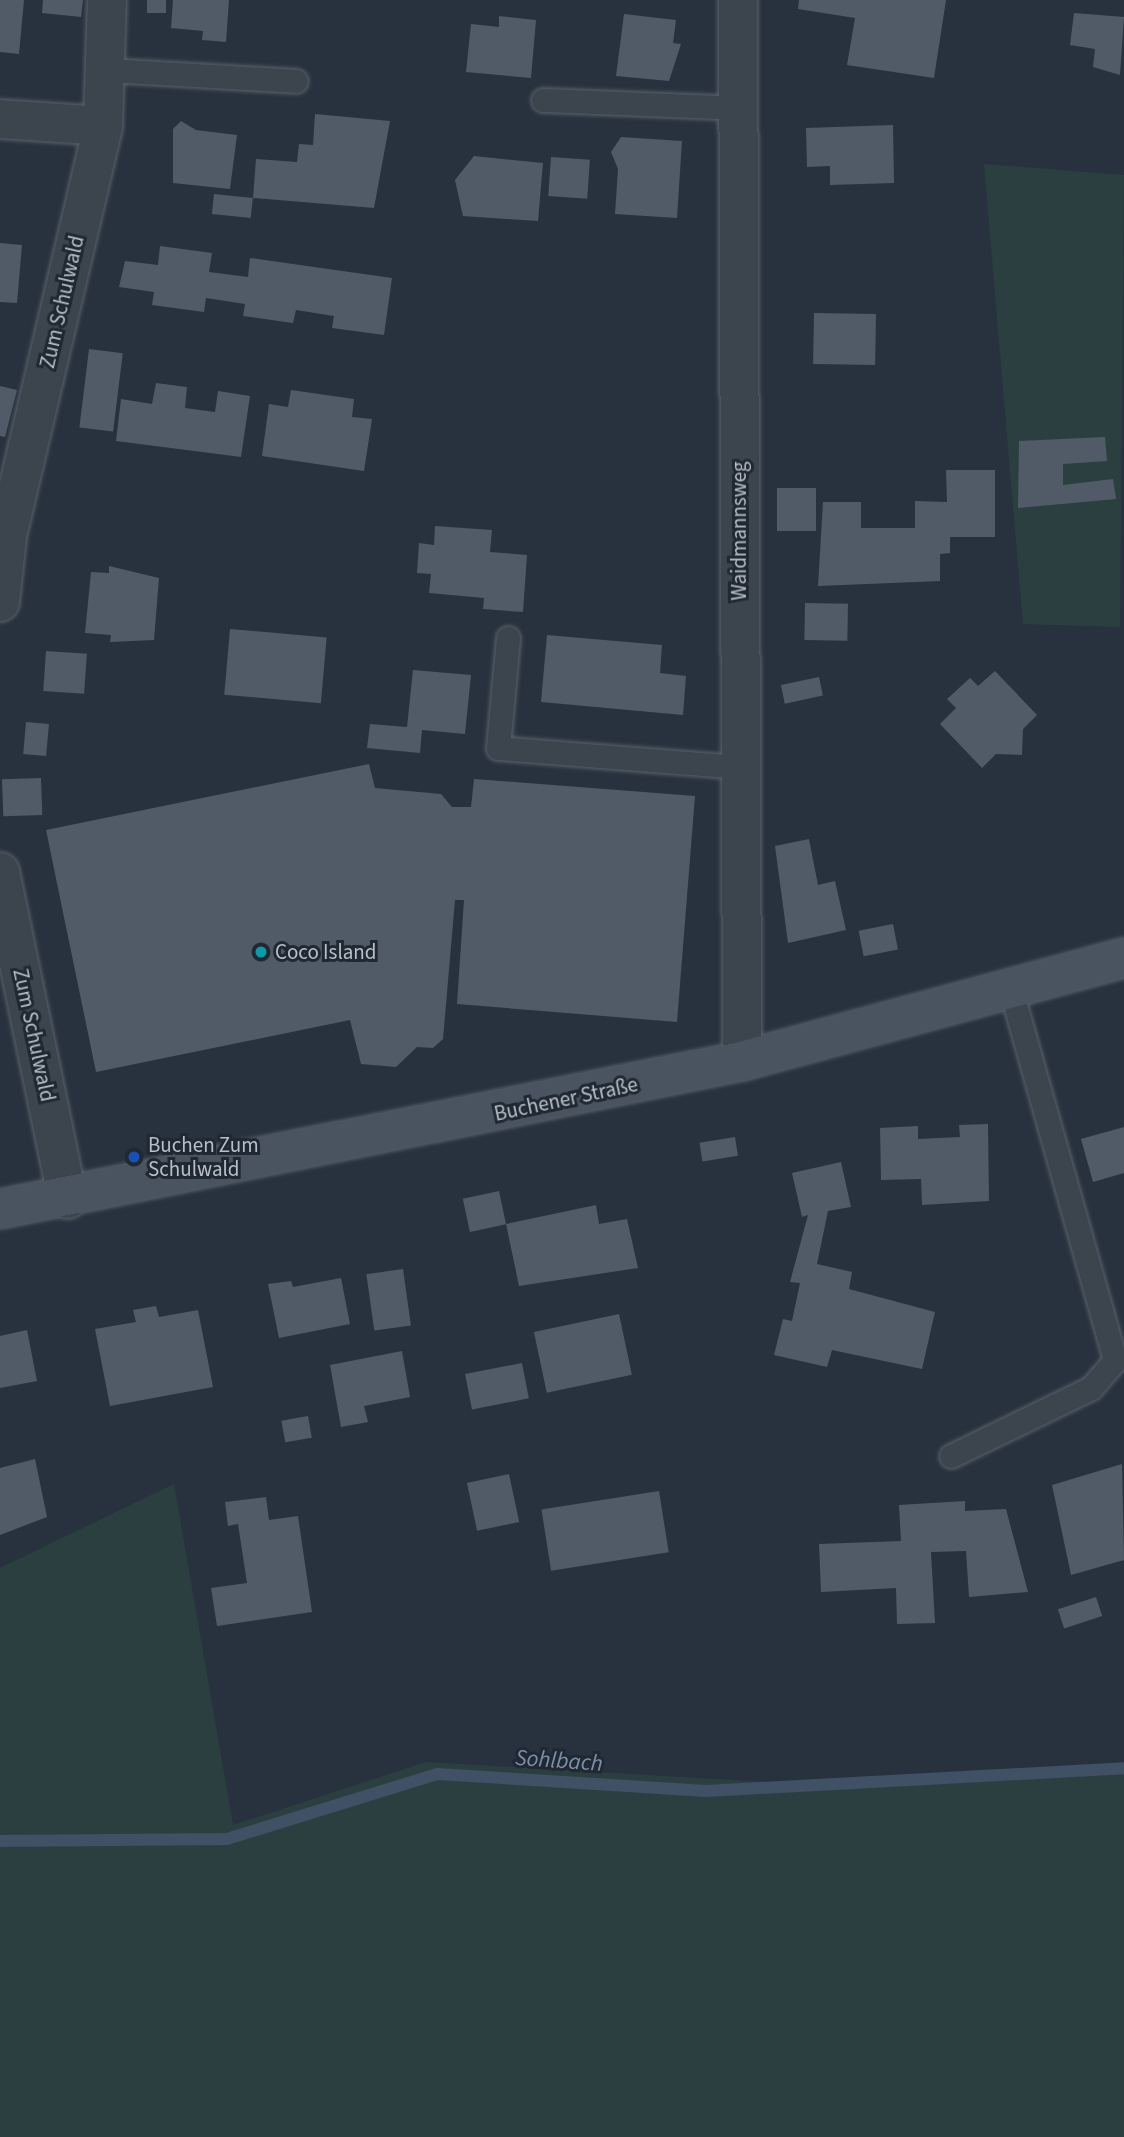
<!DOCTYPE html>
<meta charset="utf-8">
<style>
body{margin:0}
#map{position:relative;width:1124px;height:2137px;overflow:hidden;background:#28323e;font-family:"Source Sans 3",sans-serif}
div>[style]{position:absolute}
.green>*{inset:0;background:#2b3f40}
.stream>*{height:12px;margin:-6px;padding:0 6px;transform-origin:6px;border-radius:6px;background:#405065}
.building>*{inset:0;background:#515b68;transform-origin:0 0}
.roads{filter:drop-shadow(0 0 2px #59626b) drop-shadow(0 0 2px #59626b)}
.lane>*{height:23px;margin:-11.5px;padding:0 11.5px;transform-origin:11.5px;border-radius:11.5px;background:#3c444e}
.street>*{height:38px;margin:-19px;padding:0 19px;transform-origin:19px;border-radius:19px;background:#3c444e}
.secondary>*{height:38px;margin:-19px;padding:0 19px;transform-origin:19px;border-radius:19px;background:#4a5360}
.dots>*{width:19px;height:19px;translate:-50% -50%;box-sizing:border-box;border:4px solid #202933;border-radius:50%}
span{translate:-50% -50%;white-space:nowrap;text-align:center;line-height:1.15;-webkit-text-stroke:6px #202933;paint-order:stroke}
.street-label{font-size:21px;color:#b8bfc8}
.poi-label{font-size:21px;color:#b8bfc8}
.left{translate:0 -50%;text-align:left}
.water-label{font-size:23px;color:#7c90a9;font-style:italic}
</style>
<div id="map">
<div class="green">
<i style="clip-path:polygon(984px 164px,1124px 175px,1120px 627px,1023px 624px)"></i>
<i style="clip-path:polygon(174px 1484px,233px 1825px,426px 1762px,782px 1783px,1124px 1766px,1124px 2137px,0 2137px,0 1568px)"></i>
</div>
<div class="stream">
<i style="left:0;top:1841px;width:227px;rotate:-0.5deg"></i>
<i style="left:227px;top:1839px;width:220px;rotate:-17.2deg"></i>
<i style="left:437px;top:1774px;width:270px;rotate:3.6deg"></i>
<i style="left:706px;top:1791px;width:419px;rotate:-3.1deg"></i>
</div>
<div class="building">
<i style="clip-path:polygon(0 0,24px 0,19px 54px,0 52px)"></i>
<i style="clip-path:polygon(43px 0,83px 0,81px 17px,42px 13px)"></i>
<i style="left:147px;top:0;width:19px;height:13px"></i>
<i style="clip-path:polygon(173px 0,229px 0,226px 42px,202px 40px,203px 31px,171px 28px)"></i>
<i style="clip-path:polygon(799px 0,946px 0,934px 78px,847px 65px,855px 18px,798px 9px)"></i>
<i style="clip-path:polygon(1074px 13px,1124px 17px,1120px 75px,1093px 67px,1095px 49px,1070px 45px)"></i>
<i style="clip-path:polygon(624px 14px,676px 20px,673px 43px,681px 44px,669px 81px,616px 76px)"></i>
<i style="clip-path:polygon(499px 16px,536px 20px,531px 78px,466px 72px,471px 24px,499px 27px)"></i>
<i style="clip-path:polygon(315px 114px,390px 121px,374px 208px,253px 198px,256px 159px,297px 162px,299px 144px,313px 145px)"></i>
<i style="clip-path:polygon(181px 121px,196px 130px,237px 135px,230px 189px,173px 183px,173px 129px)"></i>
<i style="clip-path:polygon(893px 125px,894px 183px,830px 185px,830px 166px,807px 167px,806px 128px)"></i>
<i style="clip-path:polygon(621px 137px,682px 141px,677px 218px,615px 214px,618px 169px,611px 152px)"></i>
<i style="clip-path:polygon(474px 156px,543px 163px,538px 221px,463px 216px,455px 180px)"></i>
<i style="left:551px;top:157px;width:39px;height:39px;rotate:4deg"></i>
<i style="left:214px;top:194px;width:39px;height:20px;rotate:6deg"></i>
<i style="clip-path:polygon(0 243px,22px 245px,17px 303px,0 302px)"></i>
<i style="clip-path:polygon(160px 246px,212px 253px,209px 272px,248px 277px,250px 258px,392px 278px,384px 335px,332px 328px,334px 316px,296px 310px,293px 323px,243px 316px,245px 304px,206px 298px,204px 312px,152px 305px,154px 292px,119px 287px,125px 261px,158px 265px)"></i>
<i style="left:814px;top:313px;width:62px;height:51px;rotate:1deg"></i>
<i style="left:89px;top:349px;width:34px;height:79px;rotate:7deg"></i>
<i style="clip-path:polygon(156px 383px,187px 387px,185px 408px,215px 412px,218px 391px,250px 396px,241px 457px,116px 441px,121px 399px,152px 404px)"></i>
<i style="clip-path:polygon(0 386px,17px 390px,5px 437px,0 436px)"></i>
<i style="clip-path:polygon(291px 390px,354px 399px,352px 417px,372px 419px,364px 471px,262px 456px,269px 404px,288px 407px)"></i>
<i style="clip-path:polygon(1105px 437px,1107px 461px,1063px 464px,1063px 485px,1113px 479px,1116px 499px,1018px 508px,1019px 441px)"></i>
<i style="clip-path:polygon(946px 470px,995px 470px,995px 537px,950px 537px,950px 553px,940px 554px,940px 581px,818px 586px,823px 502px,861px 502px,861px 528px,915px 528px,915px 501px,947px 502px)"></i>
<i style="left:816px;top:488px;width:43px;height:39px;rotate:90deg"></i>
<i style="clip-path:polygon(435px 526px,492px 530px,490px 552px,527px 555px,523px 612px,483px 609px,484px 598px,429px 593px,431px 574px,417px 573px,419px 543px,434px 545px)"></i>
<i style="clip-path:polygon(109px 566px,159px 578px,154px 640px,110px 642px,111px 635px,85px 633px,91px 572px,109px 573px)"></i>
<i style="left:805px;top:603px;width:43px;height:37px;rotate:1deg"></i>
<i style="left:230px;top:629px;width:97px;height:66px;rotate:5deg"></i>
<i style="clip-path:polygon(547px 635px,662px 645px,660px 673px,686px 676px,683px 715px,541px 702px)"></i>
<i style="left:46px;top:651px;width:41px;height:40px;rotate:4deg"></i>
<i style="clip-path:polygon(413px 670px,471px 675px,465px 734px,422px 730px,420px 753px,367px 748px,370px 724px,407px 727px)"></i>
<i style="clip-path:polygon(995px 671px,1037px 715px,1023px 729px,1022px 755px,996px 754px,982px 768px,940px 724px,956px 708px,947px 699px,970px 678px,978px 686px)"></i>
<i style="left:819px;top:677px;width:19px;height:39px;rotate:78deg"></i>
<i style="left:26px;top:722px;width:23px;height:32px;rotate:5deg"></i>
<i style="clip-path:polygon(369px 764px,375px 788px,441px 794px,452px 807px,471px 807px,474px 779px,695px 796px,677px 1022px,457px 1004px,464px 900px,455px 900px,443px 1039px,433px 1048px,417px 1047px,396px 1067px,361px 1064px,350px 1020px,96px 1072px,46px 830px)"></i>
<i style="left:41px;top:778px;width:37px;height:39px;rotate:88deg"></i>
<i style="clip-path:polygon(809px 839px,818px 885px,835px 881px,846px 930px,788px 943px,775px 846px)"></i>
<i style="left:893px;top:924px;width:26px;height:35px;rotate:79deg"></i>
<i style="clip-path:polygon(988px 1124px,989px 1201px,922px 1205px,921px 1179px,881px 1180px,880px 1128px,918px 1126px,918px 1139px,960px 1137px,959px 1125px)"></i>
<i style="clip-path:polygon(1124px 1127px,1124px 1173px,1093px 1182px,1081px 1139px)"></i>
<i style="left:735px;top:1137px;width:19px;height:36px;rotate:81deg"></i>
<i style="clip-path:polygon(841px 1162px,851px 1207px,828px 1211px,817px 1264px,852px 1272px,849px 1289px,935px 1312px,922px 1369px,832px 1350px,827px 1367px,774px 1355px,783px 1319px,792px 1321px,800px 1283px,790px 1282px,808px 1215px,802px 1217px,792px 1173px)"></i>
<i style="left:499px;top:1191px;width:34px;height:37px;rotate:78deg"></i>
<i style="clip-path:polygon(596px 1205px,599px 1224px,627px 1219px,638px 1268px,519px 1286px,506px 1224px)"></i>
<i style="left:403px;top:1269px;width:57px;height:37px;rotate:82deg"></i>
<i style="clip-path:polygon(341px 1278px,350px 1324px,279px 1338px,268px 1284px,291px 1281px,293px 1287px)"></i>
<i style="clip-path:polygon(156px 1306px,159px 1317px,198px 1310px,213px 1387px,110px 1406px,95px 1329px,136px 1322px,133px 1310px)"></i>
<i style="left:619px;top:1314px;width:62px;height:87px;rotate:78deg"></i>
<i style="clip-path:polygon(27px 1330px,37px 1381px,0 1388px,0 1336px)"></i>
<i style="clip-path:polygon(402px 1351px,410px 1397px,364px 1406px,368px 1422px,341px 1427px,330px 1365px)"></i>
<i style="left:522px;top:1363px;width:36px;height:58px;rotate:79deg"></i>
<i style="left:308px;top:1416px;width:22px;height:27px;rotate:80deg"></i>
<i style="clip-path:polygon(35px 1459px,47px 1517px,0 1535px,0 1468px)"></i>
<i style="clip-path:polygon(1122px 1464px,1124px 1560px,1071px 1575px,1052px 1485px)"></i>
<i style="left:509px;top:1474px;width:49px;height:43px;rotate:78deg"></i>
<i style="left:659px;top:1491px;width:62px;height:119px;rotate:81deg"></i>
<i style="clip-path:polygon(266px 1497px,269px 1520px,298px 1516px,312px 1612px,217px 1626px,211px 1588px,247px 1583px,238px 1524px,228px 1526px,225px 1502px)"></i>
<i style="clip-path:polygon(965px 1501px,965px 1511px,1006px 1509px,1028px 1592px,969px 1597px,966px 1551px,931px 1552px,935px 1623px,897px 1624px,896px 1588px,821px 1592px,819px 1544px,901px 1541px,899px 1505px)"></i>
<i style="left:1096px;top:1597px;width:20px;height:40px;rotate:72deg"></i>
</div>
<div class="roads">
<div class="lane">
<i style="left:106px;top:70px;width:190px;rotate:3.3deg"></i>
<i style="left:543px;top:100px;width:196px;rotate:2.3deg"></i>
<i style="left:508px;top:638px;width:110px;rotate:95.2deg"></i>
<i style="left:498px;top:748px;width:242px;rotate:4.5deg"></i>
<i style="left:951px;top:1456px;width:156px;rotate:-25.9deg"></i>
<i style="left:1091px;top:1388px;width:37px;rotate:-49deg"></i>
<i style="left:1115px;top:1360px;width:384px;rotate:-105.7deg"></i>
</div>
<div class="street">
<i style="left:738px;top:0;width:1061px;rotate:89.78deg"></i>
<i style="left:0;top:119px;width:103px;rotate:3.9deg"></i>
<i style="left:0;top:602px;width:66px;rotate:-83.9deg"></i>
<i style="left:7px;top:536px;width:421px;rotate:-76.8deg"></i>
<i style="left:103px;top:126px;width:126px;rotate:-88.2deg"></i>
<i style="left:0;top:872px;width:334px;rotate:78.3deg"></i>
</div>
<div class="secondary">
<i style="left:0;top:1209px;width:757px;rotate:-11.28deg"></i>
<i style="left:742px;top:1061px;width:396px;rotate:-15.1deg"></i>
</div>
</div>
<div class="dots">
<i style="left:261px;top:952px;background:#0f9aa8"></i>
<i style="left:134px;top:1157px;background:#1a4fb4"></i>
</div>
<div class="street-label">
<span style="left:62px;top:302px;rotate:-77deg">Zum Schulwald</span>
<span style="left:739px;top:531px;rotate:-90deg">Waidmannsweg</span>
<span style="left:34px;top:1035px;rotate:78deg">Zum Schulwald</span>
<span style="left:566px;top:1099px;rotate:-12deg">Buchener Straße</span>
</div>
<div class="poi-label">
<span class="left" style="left:275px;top:952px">Coco Island</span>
<span class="left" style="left:148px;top:1157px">Buchen Zum<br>Schulwald</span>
</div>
<div class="water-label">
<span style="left:559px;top:1761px;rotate:4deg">Sohlbach</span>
</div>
</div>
